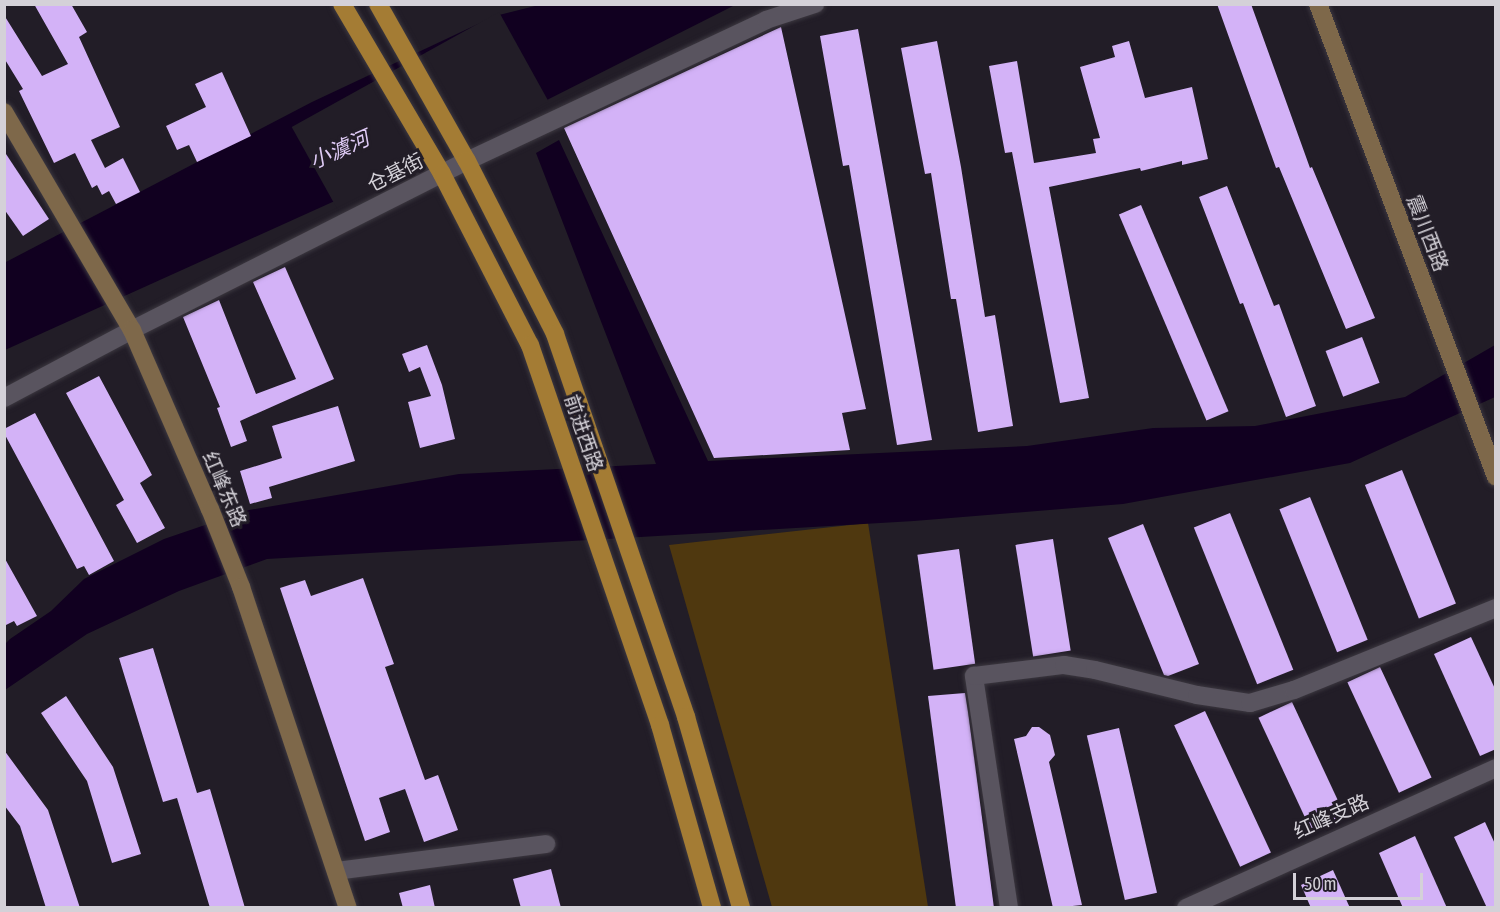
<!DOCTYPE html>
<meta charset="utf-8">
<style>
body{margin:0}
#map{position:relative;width:1500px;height:912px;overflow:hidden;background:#221d27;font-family:"Asap Condensed","Noto Sans SC",sans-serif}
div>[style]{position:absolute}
.green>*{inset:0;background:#4f380f}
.water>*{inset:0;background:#110020}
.pier>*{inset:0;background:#221d27;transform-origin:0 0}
.building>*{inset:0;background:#d3b2f7;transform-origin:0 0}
.roads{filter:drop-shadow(0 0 2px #3c3840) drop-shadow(0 0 2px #3c3840)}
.street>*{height:18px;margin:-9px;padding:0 9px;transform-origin:9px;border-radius:9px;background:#59545f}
.secondary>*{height:18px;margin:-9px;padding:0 9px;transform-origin:9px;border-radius:9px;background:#7e684a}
.primary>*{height:18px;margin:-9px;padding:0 9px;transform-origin:9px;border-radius:9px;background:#a47c34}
span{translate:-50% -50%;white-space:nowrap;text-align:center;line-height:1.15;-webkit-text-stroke:6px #221d27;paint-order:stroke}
.street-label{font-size:20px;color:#d4d1d8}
.water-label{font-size:21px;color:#dfcbf6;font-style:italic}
.frame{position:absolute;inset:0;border:6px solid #d4d1d8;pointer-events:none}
.scale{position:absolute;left:1293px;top:873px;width:130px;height:27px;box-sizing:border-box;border:3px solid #d4d1d8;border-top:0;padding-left:8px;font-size:18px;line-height:21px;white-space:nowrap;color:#d4d1d8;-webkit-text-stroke:4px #221d27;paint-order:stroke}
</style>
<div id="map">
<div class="green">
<i style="clip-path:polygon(868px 523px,928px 907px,772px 907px,669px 545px)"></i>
</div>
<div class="water">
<i style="clip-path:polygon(539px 5px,735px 5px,541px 103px,348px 195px,5px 350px,4px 263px,312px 102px,495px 16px)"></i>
<i style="clip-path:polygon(559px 140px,708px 461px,1027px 446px,1153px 428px,1255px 426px,1405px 397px,1495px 345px,1495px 397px,1350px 463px,1123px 504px,914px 521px,267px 559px,179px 591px,87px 634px,5px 690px,5px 644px,10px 639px,51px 611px,84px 579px,164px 539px,249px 510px,459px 474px,656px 464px,536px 153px)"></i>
</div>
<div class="pier">
<i style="left:499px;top:12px;width:102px;height:237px;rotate:61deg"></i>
</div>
<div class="building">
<i style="clip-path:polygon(34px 4px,71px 4px,87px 32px,79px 37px,120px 127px,91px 140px,105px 168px,123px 158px,140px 192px,116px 204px,109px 191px,102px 195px,97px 185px,92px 188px,75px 153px,54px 163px,19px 91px,23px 89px,4px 58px,4px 15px,42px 76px,68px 64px)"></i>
<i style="clip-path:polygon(1217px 4px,1251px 4px,1310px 168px,1312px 167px,1375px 318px,1346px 329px,1279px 167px,1276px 168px)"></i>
<i style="clip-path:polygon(781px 27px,866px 409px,842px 413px,850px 450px,714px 458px,564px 128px)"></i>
<i style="clip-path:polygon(858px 29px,932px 440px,897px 445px,849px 165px,843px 166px,820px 36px)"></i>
<i style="clip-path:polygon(937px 41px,961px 167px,985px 317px,995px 315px,1013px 426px,978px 432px,956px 299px,951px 299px,931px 173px,925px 174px,901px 48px)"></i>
<i style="clip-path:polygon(1129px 41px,1145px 98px,1192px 87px,1208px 159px,1182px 165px,1182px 161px,1141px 171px,1140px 168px,1049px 187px,1089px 398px,1060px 403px,1012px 152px,1005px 153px,989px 66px,1017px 61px,1034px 163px,1096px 153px,1093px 139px,1100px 138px,1080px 67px,1115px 57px,1112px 46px)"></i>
<i style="clip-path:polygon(222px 72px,251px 136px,197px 162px,189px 145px,177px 150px,166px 126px,206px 107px,195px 84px)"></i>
<i style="clip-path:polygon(4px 151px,49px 219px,23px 236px,4px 209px)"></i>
<i style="clip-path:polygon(1227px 186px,1274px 306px,1279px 304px,1316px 406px,1286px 417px,1243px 303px,1240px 304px,1199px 197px)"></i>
<i style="left:1141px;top:205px;width:224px;height:24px;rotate:67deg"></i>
<i style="clip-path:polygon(285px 267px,334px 379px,240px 421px,247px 441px,231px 447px,217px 408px,220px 407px,183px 317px,219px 300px,256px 394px,296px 379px,253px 282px)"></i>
<i style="left:1362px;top:337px;width:49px;height:39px;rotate:69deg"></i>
<i style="clip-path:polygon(427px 345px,442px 385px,455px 439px,420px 448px,408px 402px,431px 396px,420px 367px,409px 372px,402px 354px)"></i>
<i style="clip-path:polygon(99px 376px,152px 475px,140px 483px,165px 528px,137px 543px,116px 505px,124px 500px,66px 393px)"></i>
<i style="clip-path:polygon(338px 406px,355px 461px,269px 487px,272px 498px,250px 504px,240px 471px,282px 458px,272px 426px)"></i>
<i style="clip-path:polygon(35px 413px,114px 561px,89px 575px,84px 566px,77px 569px,4px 433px,4px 429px)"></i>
<i style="left:1402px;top:470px;width:144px;height:40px;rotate:68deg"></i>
<i style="left:1310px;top:497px;width:154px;height:33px;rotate:68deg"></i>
<i style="left:1230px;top:513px;width:169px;height:39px;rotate:68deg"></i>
<i style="clip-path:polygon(1143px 524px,1199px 664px,1168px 676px,1164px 675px,1108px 538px)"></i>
<i style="left:1053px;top:539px;width:113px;height:38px;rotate:81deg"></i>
<i style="left:959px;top:549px;width:116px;height:42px;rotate:82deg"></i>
<i style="clip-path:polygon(4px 557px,37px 616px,17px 626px,14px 621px,4px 626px)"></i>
<i style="clip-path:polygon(363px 578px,394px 664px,385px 667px,425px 780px,438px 775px,458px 830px,424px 842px,405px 789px,379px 798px,390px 832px,365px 841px,280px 588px,305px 580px,311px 596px)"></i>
<i style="clip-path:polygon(1471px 637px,1496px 691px,1496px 749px,1480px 756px,1434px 654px)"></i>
<i style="clip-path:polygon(153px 648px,197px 793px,210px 789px,245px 908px,210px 908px,177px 798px,163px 802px,119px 658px)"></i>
<i style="left:1380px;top:667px;width:122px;height:36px;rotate:65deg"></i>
<i style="clip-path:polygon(965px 693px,968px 712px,994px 908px,956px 908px,928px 696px)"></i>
<i style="clip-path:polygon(66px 696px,113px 767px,141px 854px,112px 863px,87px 781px,41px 713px)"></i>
<i style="left:1292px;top:702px;width:128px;height:37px;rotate:65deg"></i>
<i style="left:1205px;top:711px;width:156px;height:34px;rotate:65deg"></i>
<i style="clip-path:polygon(1032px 727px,1039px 727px,1050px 735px,1055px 755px,1049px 762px,1082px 905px,1053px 908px,1014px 739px,1026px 736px)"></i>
<i style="left:1119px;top:728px;width:169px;height:33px;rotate:77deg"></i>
<i style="clip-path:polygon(4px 750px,48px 810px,80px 908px,46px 908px,20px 826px,4px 805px)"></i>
<i style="clip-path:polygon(1485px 822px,1496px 846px,1496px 908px,1487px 908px,1454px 837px)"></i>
<i style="clip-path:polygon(1415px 836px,1447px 908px,1403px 908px,1379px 853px)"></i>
<i style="clip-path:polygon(551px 869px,561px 908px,521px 908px,513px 879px)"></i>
<i style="clip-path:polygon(1333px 870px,1350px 908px,1311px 908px,1301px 885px)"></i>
<i style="clip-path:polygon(430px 885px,435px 908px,403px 908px,399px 893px)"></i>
</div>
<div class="roads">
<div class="street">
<i style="left:4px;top:398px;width:145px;rotate:-28deg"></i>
<i style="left:132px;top:330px;width:375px;rotate:-26.8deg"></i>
<i style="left:467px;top:161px;width:331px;rotate:-25.2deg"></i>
<i style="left:766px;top:20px;width:52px;rotate:-18.1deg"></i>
<i style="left:336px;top:871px;width:212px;rotate:-7.3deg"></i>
<i style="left:1009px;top:908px;width:235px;rotate:-98.6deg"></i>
<i style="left:974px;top:676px;width:91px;rotate:-7deg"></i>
<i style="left:1064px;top:665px;width:31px;rotate:9deg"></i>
<i style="left:1095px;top:670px;width:105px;rotate:13.8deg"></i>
<i style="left:1197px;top:695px;width:54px;rotate:8.6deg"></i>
<i style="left:1250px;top:703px;width:46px;rotate:-16.5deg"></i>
<i style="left:1294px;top:690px;width:218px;rotate:-22.1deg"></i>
<i style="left:1186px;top:908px;width:340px;rotate:-24.3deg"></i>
</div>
<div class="secondary">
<i style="left:1318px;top:4px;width:505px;rotate:69.38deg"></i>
<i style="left:4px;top:112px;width:253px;rotate:59.6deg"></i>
<i style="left:132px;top:330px;width:195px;rotate:66.5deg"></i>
<i style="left:210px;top:509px;width:84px;rotate:68.3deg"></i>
<i style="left:241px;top:587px;width:338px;rotate:71.6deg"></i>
</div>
<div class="primary">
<i style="left:342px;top:4px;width:197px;rotate:59.5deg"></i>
<i style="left:442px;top:174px;width:192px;rotate:62.8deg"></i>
<i style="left:530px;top:345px;width:402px;rotate:71.1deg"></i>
<i style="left:660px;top:725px;width:190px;rotate:74.1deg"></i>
<i style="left:378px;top:4px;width:180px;rotate:60.5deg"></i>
<i style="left:467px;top:161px;width:194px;rotate:63deg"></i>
<i style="left:555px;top:334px;width:405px;rotate:71.1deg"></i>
<i style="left:686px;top:717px;width:199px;rotate:73.9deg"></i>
</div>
</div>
<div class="street-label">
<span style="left:395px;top:172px;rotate:-27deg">仓基街</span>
<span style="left:1428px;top:233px;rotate:69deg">震川西路</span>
<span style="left:584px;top:433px;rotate:71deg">前进西路</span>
<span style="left:225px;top:489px;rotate:67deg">红峰东路</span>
<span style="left:1331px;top:816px;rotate:-24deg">红峰支路</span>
</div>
<div class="water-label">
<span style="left:339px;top:149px;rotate:-24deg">小澞河</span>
</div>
<div class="frame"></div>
<div class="scale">50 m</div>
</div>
